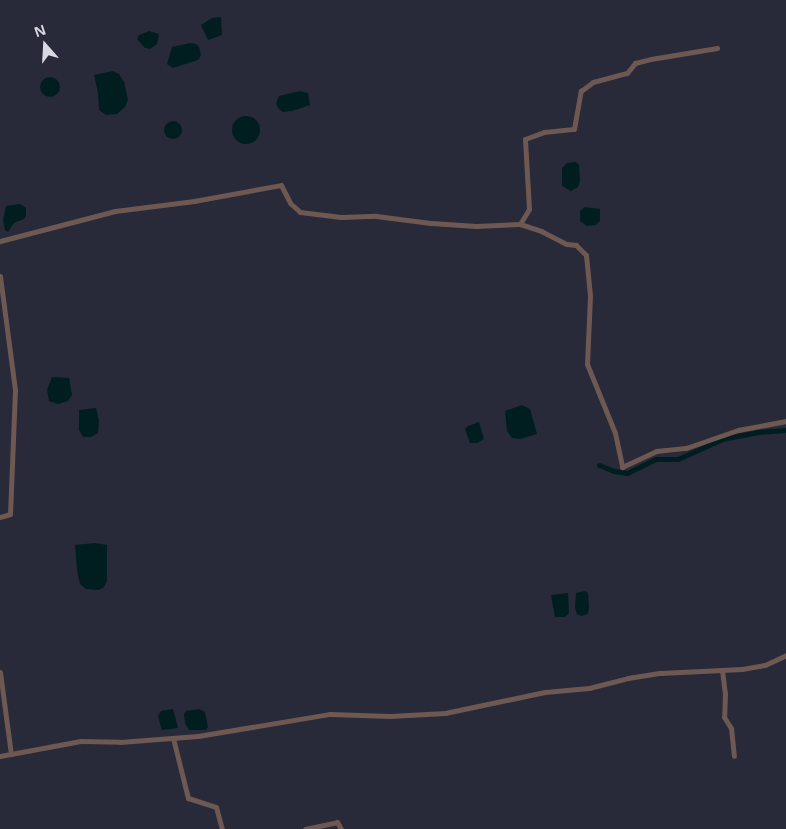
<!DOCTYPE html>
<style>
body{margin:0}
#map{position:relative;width:786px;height:829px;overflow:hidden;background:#282939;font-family:"Noto Sans",sans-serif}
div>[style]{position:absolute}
.water>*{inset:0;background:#001e1f}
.round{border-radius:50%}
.canal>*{height:5px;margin:-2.5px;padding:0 2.5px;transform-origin:2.5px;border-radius:2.5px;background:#001e1f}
.street>*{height:5px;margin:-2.5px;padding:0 2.5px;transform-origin:2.5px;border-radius:2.5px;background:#6d5852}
span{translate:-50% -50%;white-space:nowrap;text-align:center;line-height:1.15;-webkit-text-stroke:4px #282939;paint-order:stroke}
.north{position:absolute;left:20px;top:20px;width:50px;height:50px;-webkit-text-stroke:4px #282939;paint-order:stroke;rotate:341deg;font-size:14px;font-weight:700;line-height:20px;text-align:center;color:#d7d8e2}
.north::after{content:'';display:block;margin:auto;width:18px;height:22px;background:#d7d8e2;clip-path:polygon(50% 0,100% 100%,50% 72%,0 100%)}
</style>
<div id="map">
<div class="water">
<i style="clip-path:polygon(221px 17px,222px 35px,208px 40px,201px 25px,212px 18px)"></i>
<i style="clip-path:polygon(149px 31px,159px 34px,157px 44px,150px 49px,145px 48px,137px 39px,139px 35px)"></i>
<i style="clip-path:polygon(190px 43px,196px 44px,199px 47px,201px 55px,198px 60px,173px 68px,167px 64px,172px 47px)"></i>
<i style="clip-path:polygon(113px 71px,119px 74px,124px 82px,128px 100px,125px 107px,117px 114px,106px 115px,99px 110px,98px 93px,94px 75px)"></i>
<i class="round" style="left:40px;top:77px;width:20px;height:20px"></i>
<i style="clip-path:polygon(300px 91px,308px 93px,310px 105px,292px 111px,283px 112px,279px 109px,276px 104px,279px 96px)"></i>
<i class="round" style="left:232px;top:116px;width:28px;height:28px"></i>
<i class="round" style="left:164px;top:121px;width:18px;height:18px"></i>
<i style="clip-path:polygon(576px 162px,579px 165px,580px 181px,578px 187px,571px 191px,562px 186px,562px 168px,567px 163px)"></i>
<i style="clip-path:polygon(20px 204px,26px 208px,26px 216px,24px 219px,14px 223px,8px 232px,5px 230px,3px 220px,6px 206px)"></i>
<i style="clip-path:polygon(585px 207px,600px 209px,600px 221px,596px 225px,587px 226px,580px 221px,580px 211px)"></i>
<i style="clip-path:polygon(52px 377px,69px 378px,72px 395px,68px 401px,58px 404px,49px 401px,47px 390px)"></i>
<i style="clip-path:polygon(522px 405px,530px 409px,537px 434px,520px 439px,512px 438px,507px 431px,505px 411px)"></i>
<i style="clip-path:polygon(96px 408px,99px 421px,98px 433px,91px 437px,83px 437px,79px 430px,79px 410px)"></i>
<i style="clip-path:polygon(479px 422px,484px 439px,477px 443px,470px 443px,465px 429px,468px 426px)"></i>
<i style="clip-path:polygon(95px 543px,107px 545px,107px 581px,104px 587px,99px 590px,86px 589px,80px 584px,77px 570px,75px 545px)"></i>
<i style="clip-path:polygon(585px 591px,588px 593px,589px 607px,588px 614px,581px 616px,577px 614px,575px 608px,576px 593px)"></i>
<i style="clip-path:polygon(568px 593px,569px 613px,565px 617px,555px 617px,551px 595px)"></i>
<i style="clip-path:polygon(173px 709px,178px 728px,162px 730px,158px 716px,161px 711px)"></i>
<i style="clip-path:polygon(199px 709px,205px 712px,208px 727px,206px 730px,189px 730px,185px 723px,184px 714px,186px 711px)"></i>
</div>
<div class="canal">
<i style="left:599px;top:465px;width:16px;rotate:22deg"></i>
<i style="left:614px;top:471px;width:13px;rotate:9deg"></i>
<i style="left:627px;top:473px;width:32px;rotate:-26deg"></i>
<i style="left:656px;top:459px;width:22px"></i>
<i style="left:678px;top:459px;width:48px;rotate:-24.4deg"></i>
<i style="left:722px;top:439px;width:37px;rotate:-11deg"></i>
<i style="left:758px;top:432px;width:28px;rotate:-4deg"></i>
</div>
<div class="street">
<i style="left:520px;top:224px;width:22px;rotate:18deg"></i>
<i style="left:541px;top:231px;width:29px;rotate:27deg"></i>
<i style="left:567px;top:244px;width:9px;rotate:6deg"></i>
<i style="left:576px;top:245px;width:14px;rotate:45deg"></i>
<i style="left:586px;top:255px;width:41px;rotate:84.4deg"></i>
<i style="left:590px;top:296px;width:68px;rotate:92.5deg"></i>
<i style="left:587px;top:364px;width:74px;rotate:67.9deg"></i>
<i style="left:615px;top:433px;width:35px;rotate:78deg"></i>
<i style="left:622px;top:467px;width:38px;rotate:-25deg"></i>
<i style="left:656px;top:451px;width:30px;rotate:-6deg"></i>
<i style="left:686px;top:448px;width:55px;rotate:-19.1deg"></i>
<i style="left:738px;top:430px;width:49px;rotate:-10.6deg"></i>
<i style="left:0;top:241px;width:119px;rotate:-14.6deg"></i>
<i style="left:115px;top:211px;width:80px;rotate:-7.2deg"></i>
<i style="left:194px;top:201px;width:88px;rotate:-10.4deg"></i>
<i style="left:281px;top:185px;width:20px;rotate:63deg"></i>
<i style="left:290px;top:203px;width:13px;rotate:42deg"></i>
<i style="left:300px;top:212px;width:41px;rotate:7deg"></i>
<i style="left:341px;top:217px;width:35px;rotate:-2deg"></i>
<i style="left:376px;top:216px;width:55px;rotate:7.3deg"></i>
<i style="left:431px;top:223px;width:45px;rotate:3.8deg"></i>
<i style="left:476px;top:226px;width:44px;rotate:-2.6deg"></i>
<i style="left:520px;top:224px;width:17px;rotate:-59deg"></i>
<i style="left:529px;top:209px;width:70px;rotate:-93.3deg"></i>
<i style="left:525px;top:139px;width:20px;rotate:-20deg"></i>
<i style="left:544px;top:132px;width:30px;rotate:-6deg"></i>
<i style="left:574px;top:129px;width:39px;rotate:-80deg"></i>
<i style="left:581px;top:91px;width:15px;rotate:-37deg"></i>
<i style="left:593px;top:82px;width:35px;rotate:-15deg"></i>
<i style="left:627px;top:73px;width:13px;rotate:-51deg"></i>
<i style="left:635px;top:63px;width:16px;rotate:-14deg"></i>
<i style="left:651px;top:59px;width:67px;rotate:-9.5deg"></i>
<i style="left:0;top:276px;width:115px;rotate:82.5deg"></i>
<i style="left:15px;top:390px;width:124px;rotate:92.3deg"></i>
<i style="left:10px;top:514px;width:10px;rotate:163deg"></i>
<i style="left:722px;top:670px;width:23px;rotate:83deg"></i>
<i style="left:725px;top:693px;width:24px;rotate:92deg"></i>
<i style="left:724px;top:717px;width:13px;rotate:58deg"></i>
<i style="left:731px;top:728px;width:28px;rotate:84deg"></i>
<i style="left:0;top:672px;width:83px;rotate:82.4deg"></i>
<i style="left:173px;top:738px;width:62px;rotate:76deg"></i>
<i style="left:188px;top:798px;width:29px;rotate:18deg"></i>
<i style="left:216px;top:807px;width:23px;rotate:75deg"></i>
<i style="left:0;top:756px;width:82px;rotate:-10.5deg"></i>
<i style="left:81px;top:741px;width:39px;rotate:1deg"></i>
<i style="left:120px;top:742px;width:78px;rotate:-4.4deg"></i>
<i style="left:198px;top:736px;width:134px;rotate:-9.5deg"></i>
<i style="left:330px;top:714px;width:60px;rotate:1.9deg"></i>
<i style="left:390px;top:716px;width:55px;rotate:-3.1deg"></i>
<i style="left:445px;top:713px;width:102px;rotate:-11.9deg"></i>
<i style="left:545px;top:692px;width:44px;rotate:-5.2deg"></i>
<i style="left:589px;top:688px;width:40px;rotate:-14.4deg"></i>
<i style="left:628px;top:678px;width:33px;rotate:-9deg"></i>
<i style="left:661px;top:673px;width:81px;rotate:-2.8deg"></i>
<i style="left:742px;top:669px;width:23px;rotate:-10deg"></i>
<i style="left:765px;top:665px;width:23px;rotate:-25deg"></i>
<i style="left:305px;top:829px;width:33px;rotate:-12deg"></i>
<i style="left:337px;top:822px;width:8px;rotate:60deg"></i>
</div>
<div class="north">N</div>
</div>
